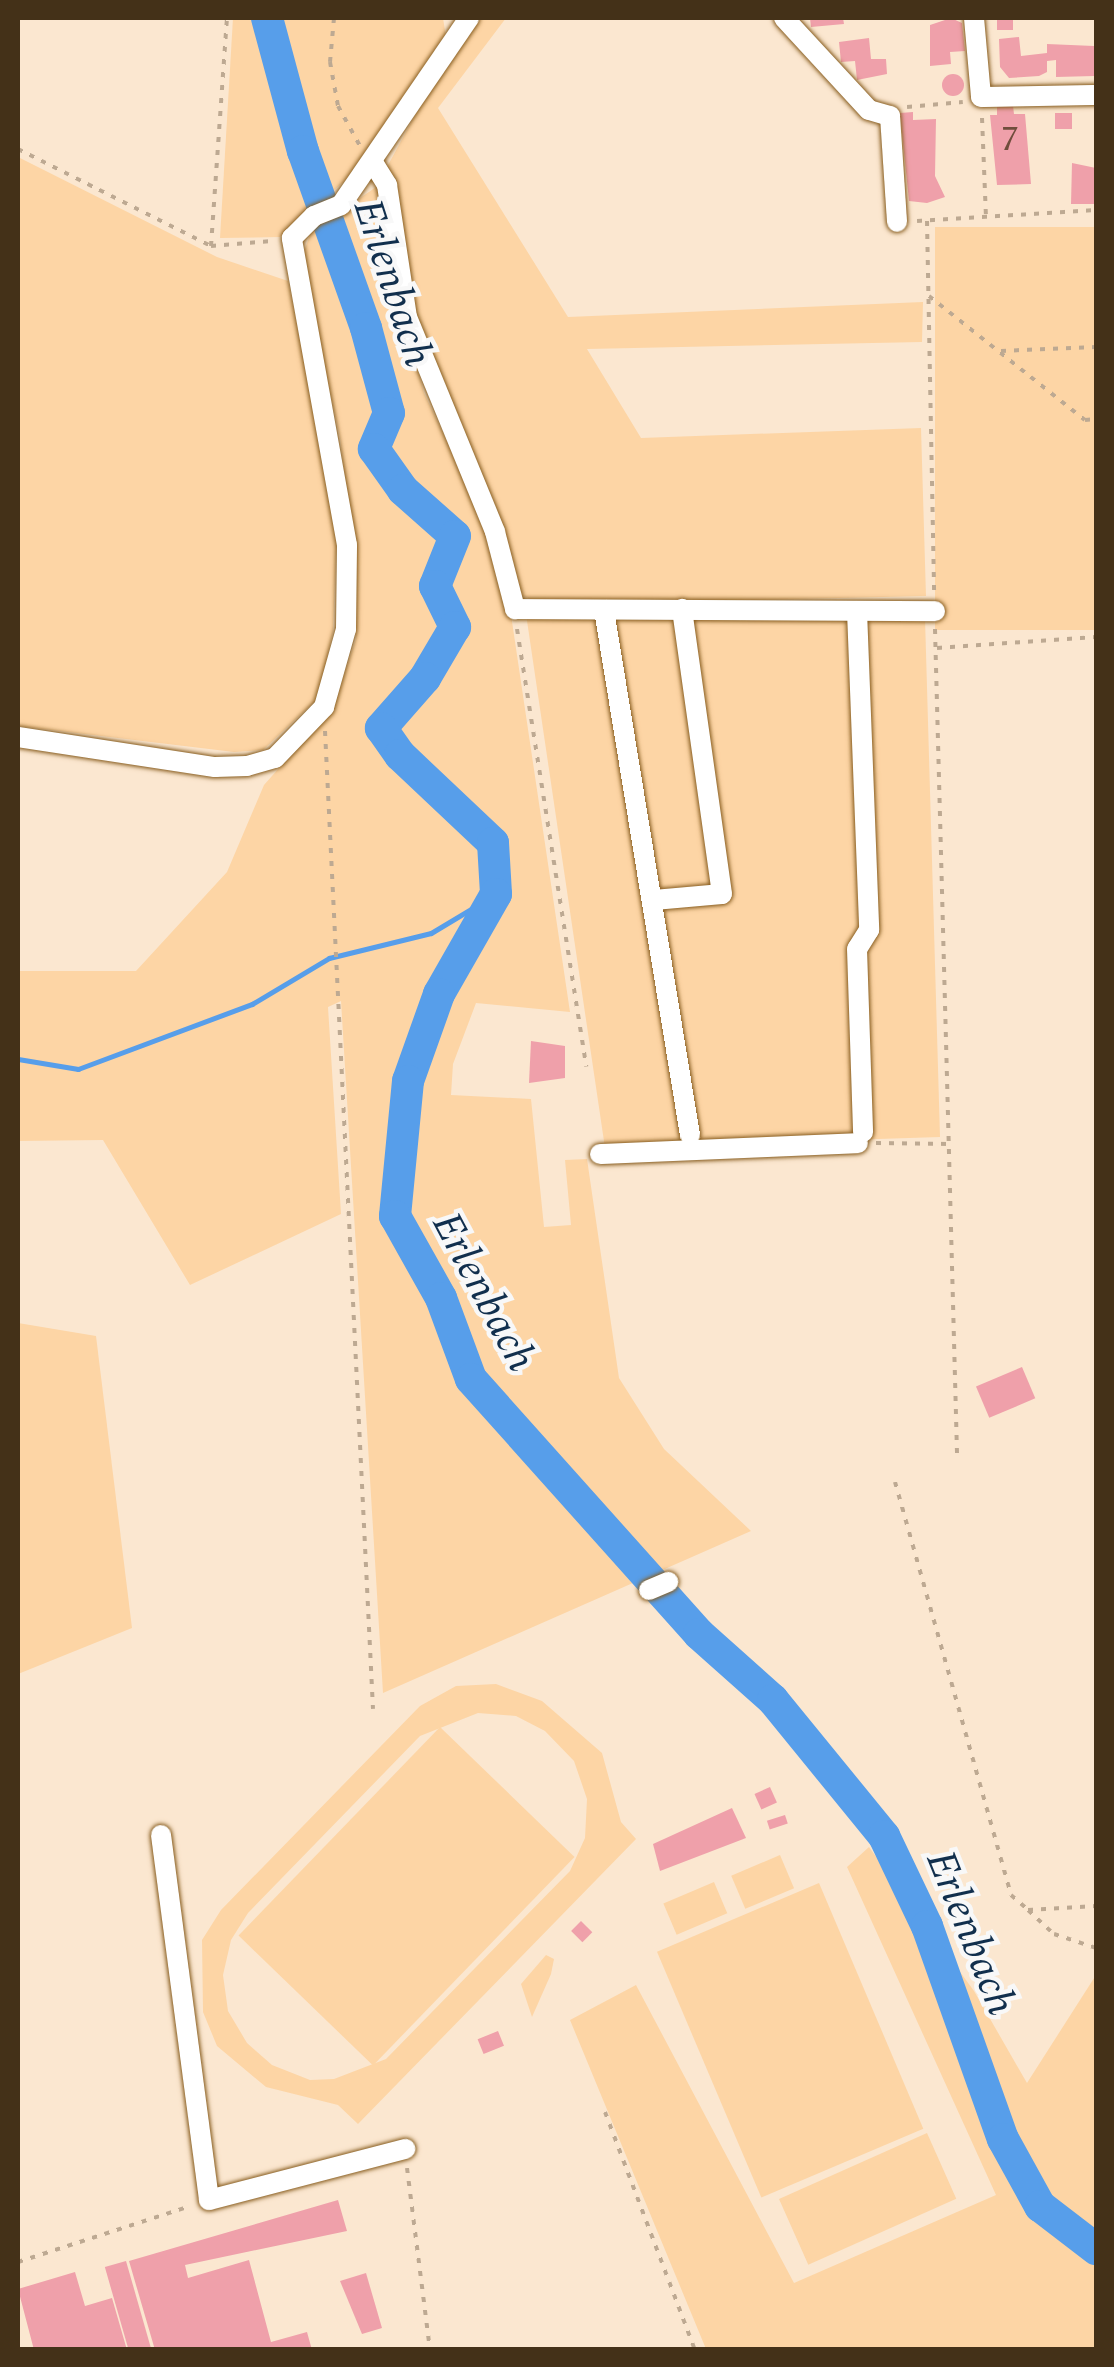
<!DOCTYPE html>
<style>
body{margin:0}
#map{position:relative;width:1114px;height:2367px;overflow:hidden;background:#fbe7d0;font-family:Spectral,serif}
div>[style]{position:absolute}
.green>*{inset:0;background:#fdd5a5;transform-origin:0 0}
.stream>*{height:5px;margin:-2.5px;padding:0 2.5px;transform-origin:2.5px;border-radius:2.5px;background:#579eea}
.river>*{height:32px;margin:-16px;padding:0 16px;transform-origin:16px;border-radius:16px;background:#579eea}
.building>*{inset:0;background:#efa0aa;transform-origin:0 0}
.round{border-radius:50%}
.path>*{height:4px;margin-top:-2px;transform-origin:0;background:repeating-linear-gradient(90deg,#bda992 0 5px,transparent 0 13px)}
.roads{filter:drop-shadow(0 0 2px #885d1f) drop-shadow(0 0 2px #885d1f)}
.minor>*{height:20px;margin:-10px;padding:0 10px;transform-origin:10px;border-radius:10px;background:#fff}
span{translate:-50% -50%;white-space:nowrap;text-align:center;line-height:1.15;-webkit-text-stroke:9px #f8f8f8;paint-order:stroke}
.number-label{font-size:35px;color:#6f4d3c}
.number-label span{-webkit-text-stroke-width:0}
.water-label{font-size:42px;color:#112f4d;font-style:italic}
.frame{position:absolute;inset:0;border:20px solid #443118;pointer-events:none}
</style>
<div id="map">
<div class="green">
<i style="clip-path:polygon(233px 18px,443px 18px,446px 37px,364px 164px,280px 237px,220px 238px)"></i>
<i style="clip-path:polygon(479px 18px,506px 18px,438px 108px,568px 317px,923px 302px,922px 342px,587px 349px,641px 438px,921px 428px,926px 596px,545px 605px,521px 595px,420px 330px,404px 271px,396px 179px,387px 167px,445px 60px)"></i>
<i style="clip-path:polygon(18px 157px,217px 257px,288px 281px,337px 520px,333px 631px,318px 698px,263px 750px,234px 752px,18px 726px)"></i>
<i style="clip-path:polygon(379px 185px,393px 279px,424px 393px,489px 531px,510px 608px,570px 1012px,476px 1003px,453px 1064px,451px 1095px,531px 1099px,544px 1227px,571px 1225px,565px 1160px,587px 1159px,619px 1378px,664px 1449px,751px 1531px,383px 1693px,341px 1001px,328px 1007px,341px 1214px,190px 1285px,103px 1140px,18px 1141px,18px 971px,136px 971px,227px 872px,264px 785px,334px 706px,356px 639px,356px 567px,340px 437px,301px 260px,311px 232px)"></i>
<i style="left:1096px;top:227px;width:403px;height:161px;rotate:90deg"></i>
<i style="clip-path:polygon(526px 614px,925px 618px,940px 1137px,605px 1148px)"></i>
<i style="clip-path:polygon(18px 1323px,96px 1336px,132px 1628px,18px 1674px)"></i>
<i style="clip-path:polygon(evenodd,496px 1684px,542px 1701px,602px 1753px,621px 1822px,636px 1839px,358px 2124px,338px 2105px,266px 2087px,217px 2046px,203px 2012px,202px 1940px,221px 1910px,420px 1706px,456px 1686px,496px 1684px,478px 1713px,516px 1716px,545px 1731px,574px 1761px,587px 1799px,585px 1838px,570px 1871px,386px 2059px,334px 2079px,310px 2080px,272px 2065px,247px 2043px,228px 2011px,223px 1975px,231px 1940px,248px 1913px,420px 1736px,478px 1713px)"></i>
<i style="left:440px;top:1727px;width:187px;height:290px;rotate:44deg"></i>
<i style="clip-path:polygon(869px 1847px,974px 1991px,1027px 2083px,1096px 1975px,1096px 2349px,706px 2349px,570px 2020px,636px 1985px,794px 2283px,996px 2195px,847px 1867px)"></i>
<i style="left:780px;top:1855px;width:36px;height:53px;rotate:67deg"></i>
<i style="left:714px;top:1882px;width:34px;height:55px;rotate:67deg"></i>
<i style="left:819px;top:1883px;width:267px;height:176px;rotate:67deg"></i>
<i style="clip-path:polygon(546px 1955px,554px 1959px,551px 1974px,532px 2017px,521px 1984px)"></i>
<i style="left:927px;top:2133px;width:72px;height:162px;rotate:66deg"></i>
</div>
<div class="stream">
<i style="left:18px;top:1059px;width:61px;rotate:9.5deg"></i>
<i style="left:78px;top:1069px;width:186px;rotate:-20.5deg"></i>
<i style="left:252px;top:1004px;width:90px;rotate:-30.9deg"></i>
<i style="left:329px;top:958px;width:105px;rotate:-13.8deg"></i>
<i style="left:431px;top:933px;width:76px;rotate:-31deg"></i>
</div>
<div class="river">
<i style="left:267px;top:18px;width:138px;rotate:74.9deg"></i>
<i style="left:303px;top:151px;width:188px;rotate:70.4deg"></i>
<i style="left:366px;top:328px;width:88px;rotate:74.9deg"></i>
<i style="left:389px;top:413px;width:39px;rotate:113deg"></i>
<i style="left:374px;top:449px;width:50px;rotate:54.7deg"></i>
<i style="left:403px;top:490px;width:69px;rotate:41.5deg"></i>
<i style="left:455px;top:536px;width:54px;rotate:111.8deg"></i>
<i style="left:435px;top:586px;width:46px;rotate:64deg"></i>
<i style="left:455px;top:627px;width:59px;rotate:120.5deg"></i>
<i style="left:425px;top:678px;width:67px;rotate:131.3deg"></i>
<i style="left:381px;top:728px;width:33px;rotate:55deg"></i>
<i style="left:400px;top:755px;width:128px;rotate:43.4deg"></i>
<i style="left:493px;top:843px;width:51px;rotate:86.6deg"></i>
<i style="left:496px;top:894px;width:115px;rotate:119.7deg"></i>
<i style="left:439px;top:994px;width:92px;rotate:109.6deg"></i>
<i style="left:408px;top:1081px;width:136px;rotate:95.5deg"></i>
<i style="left:395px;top:1216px;width:94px;rotate:60.7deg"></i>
<i style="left:441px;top:1298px;width:86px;rotate:69.7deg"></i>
<i style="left:471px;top:1379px;width:342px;rotate:48.2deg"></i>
<i style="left:699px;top:1634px;width:99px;rotate:41.7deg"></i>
<i style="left:773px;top:1700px;width:176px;rotate:50.8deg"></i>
<i style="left:884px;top:1836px;width:100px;rotate:64.5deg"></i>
<i style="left:927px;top:1926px;width:226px;rotate:70.4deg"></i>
<i style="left:1003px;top:2139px;width:77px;rotate:61.1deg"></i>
<i style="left:1040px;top:2206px;width:71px;rotate:37.5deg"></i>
</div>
<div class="building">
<i style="clip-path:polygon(810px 18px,843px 18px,844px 24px,811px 27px)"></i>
<i style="clip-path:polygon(951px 18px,962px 23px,965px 51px,950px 52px,951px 64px,930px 66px,930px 25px)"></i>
<i style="left:997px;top:18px;width:16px;height:12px"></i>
<i style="clip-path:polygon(1019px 37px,1021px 56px,1047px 53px,1047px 44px,1094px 46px,1095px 76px,1056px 77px,1056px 60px,1047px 61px,1047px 72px,1039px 76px,1009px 78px,1000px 67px,999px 39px)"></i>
<i style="clip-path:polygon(869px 38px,871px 59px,886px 59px,887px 74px,857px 80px,855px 61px,841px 62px,839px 42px)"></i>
<i class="round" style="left:942px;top:74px;width:22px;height:22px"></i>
<i style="clip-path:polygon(1013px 106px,1014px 114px,1025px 114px,1031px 184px,997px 185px,990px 115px,997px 115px,997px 107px)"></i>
<i style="clip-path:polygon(913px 112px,913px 120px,936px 119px,935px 176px,945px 197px,927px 203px,909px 201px,900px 113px)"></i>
<i style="left:1055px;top:113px;width:17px;height:16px"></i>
<i style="clip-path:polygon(1072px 163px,1096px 168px,1096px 204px,1071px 204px)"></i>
<i style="clip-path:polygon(531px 1041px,565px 1046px,565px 1078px,529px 1083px)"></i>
<i style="left:1022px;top:1367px;width:34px;height:50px;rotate:67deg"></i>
<i style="left:770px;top:1787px;width:17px;height:17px;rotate:66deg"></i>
<i style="clip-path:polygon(732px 1808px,746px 1838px,660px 1871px,653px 1844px)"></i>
<i style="left:785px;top:1815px;width:9px;height:19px;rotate:72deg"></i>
<i style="left:581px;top:1921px;width:16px;height:14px;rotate:45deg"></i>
<i style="left:498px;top:2031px;width:16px;height:22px;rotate:68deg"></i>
<i style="clip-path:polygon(338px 2200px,347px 2231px,185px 2265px,188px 2278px,249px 2260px,271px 2342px,307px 2332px,312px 2350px,155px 2350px,129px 2261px)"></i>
<i style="left:126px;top:2261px;width:93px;height:22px;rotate:74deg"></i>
<i style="clip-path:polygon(75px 2272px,85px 2306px,112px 2298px,127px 2350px,34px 2350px,18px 2289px)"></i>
<i style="clip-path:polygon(366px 2273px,382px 2328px,362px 2334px,340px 2281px)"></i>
</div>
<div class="path">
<i style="left:334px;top:18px;width:44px;rotate:95.2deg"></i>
<i style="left:330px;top:62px;width:45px;rotate:79.7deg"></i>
<i style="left:338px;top:106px;width:46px;rotate:61.2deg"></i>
<i style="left:907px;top:107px;width:56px;rotate:-5.1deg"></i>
<i style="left:982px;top:118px;width:99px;rotate:87.7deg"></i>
<i style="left:18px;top:149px;width:216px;rotate:26.7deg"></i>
<i style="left:211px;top:246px;width:61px;rotate:-4.7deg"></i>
<i style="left:917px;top:221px;width:179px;rotate:-3.5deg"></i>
<i style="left:927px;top:221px;width:374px;rotate:88.9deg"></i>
<i style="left:211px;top:246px;width:229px;rotate:-86deg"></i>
<i style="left:929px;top:296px;width:199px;rotate:38.5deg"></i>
<i style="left:1085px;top:420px;width:11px;rotate:-5deg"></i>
<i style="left:1001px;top:351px;width:95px;rotate:-2.4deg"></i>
<i style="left:517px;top:629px;width:443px;rotate:81deg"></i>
<i style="left:935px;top:629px;width:825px;rotate:88.47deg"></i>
<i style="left:937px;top:648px;width:159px;rotate:-4deg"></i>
<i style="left:325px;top:731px;width:979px;rotate:87.19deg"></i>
<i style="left:876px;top:1143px;width:75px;rotate:0.8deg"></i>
<i style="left:895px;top:1482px;width:429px;rotate:74.3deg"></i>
<i style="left:1011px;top:1895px;width:23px;rotate:41deg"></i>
<i style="left:1028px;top:1910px;width:68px;rotate:-3.4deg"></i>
<i style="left:1028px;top:1910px;width:35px;rotate:43deg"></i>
<i style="left:1054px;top:1934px;width:44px;rotate:18.4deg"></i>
<i style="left:605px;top:2112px;width:254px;rotate:69.3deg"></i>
<i style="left:407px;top:2168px;width:183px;rotate:82.8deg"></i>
<i style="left:18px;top:2262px;width:181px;rotate:-18deg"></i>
</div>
<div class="roads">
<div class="minor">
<i style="left:784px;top:18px;width:125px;rotate:47.3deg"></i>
<i style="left:869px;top:110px;width:22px;rotate:16deg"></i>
<i style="left:890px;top:116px;width:106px;rotate:86.2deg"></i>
<i style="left:974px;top:18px;width:79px;rotate:84.9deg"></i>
<i style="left:981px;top:97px;width:115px;rotate:-1deg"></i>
<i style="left:374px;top:164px;width:25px;rotate:58deg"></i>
<i style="left:387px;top:185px;width:134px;rotate:81.4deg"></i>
<i style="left:407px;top:317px;width:232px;rotate:67.7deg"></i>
<i style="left:495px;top:532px;width:80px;rotate:75.4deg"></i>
<i style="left:515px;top:609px;width:420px;rotate:0.3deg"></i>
<i style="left:604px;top:610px;width:532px;rotate:80.7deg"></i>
<i style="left:857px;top:611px;width:319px;rotate:87.8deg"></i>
<i style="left:869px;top:930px;width:22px;rotate:122deg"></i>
<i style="left:857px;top:949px;width:183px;rotate:88.1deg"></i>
<i style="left:18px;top:737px;width:199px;rotate:8.7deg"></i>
<i style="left:215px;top:767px;width:32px;rotate:-2deg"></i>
<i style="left:247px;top:766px;width:29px;rotate:-16deg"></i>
<i style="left:275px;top:758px;width:71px;rotate:-46.1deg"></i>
<i style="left:324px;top:707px;width:81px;rotate:-74.2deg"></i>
<i style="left:346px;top:629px;width:84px;rotate:-89.3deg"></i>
<i style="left:347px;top:545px;width:312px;rotate:-100.2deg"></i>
<i style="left:292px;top:238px;width:31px;rotate:-45deg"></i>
<i style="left:314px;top:216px;width:29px;rotate:-22deg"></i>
<i style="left:341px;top:205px;width:227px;rotate:-55.6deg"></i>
<i style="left:654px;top:900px;width:68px;rotate:-5deg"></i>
<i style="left:722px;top:894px;width:288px;rotate:-98deg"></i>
<i style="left:600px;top:1154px;width:258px;rotate:-2.4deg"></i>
<i style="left:649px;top:1590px;width:21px;rotate:-23deg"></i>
<i style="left:161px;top:1835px;width:368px;rotate:82.5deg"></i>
<i style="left:209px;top:2200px;width:203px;rotate:-14.6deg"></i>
</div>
</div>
<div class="number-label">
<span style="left:1010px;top:140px">7</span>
</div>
<div class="water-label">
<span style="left:392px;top:283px;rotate:72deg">Erlenbach</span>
<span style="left:483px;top:1292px;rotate:62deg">Erlenbach</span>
<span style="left:970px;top:1933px;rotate:68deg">Erlenbach</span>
</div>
<div class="frame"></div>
</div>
